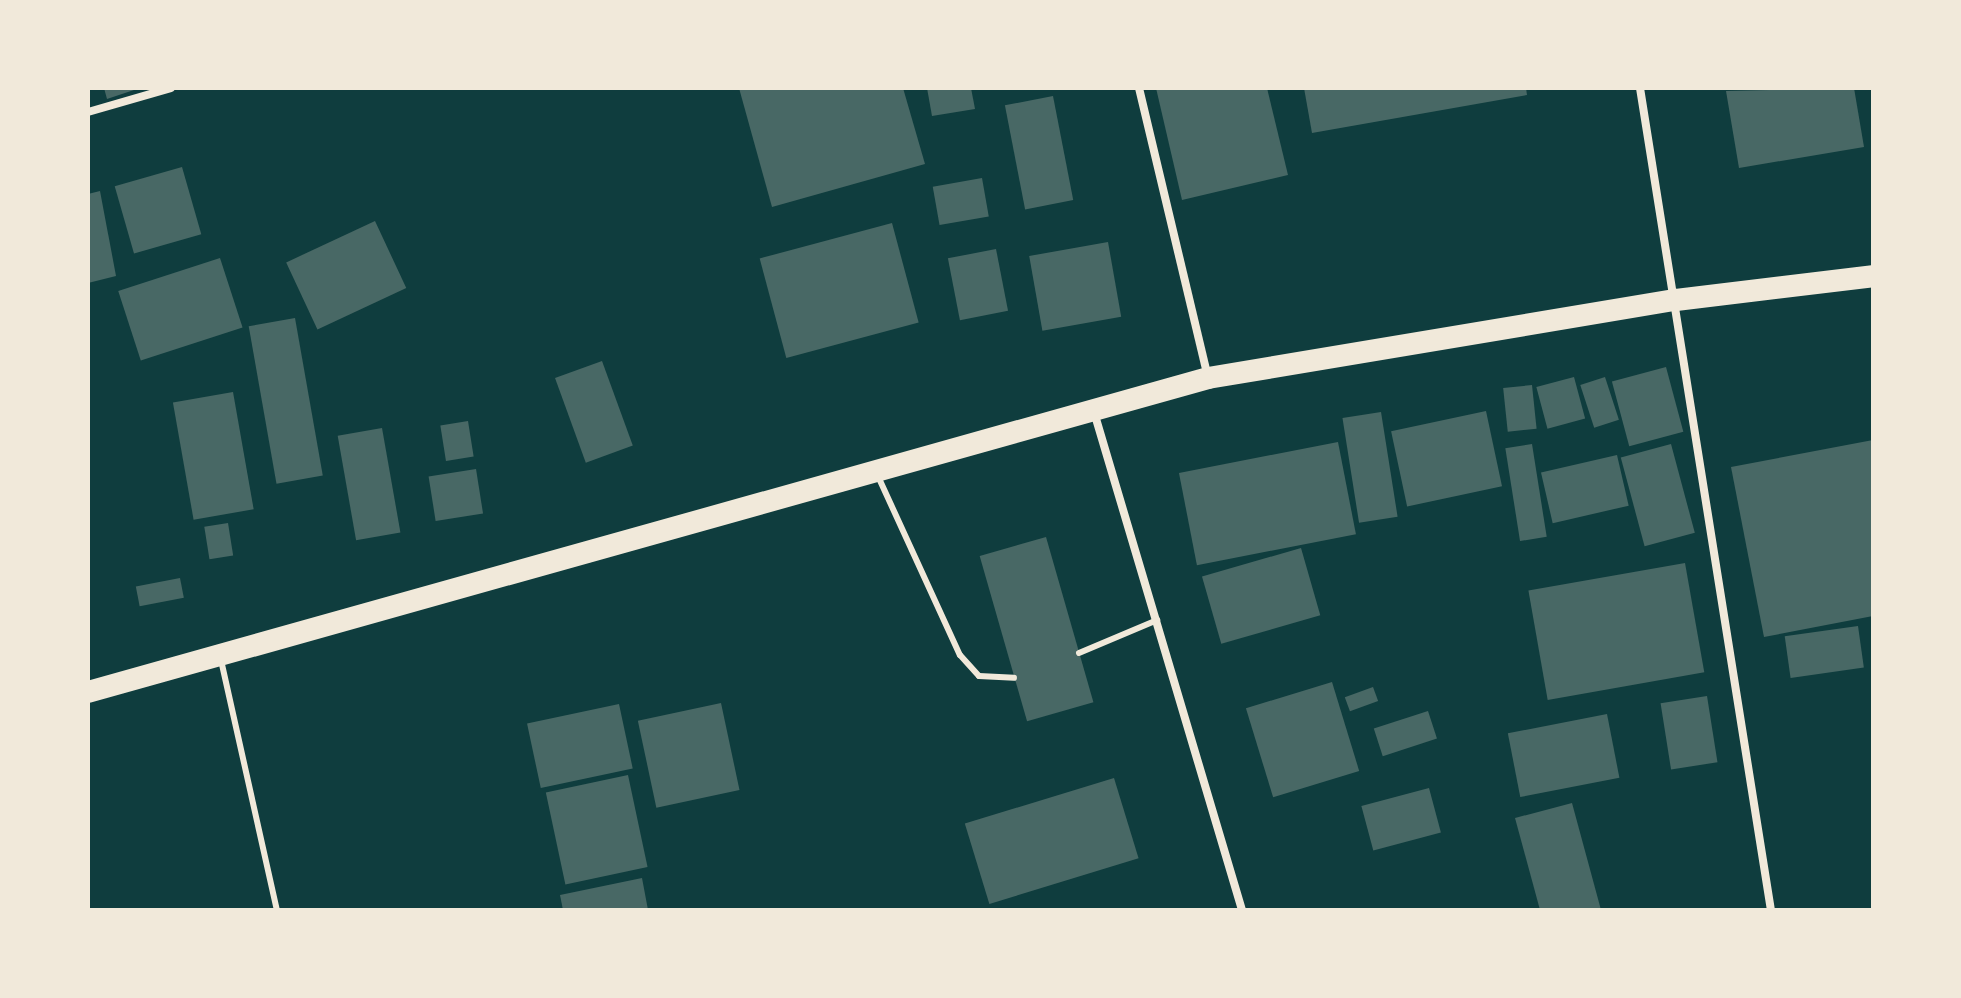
<!DOCTYPE html>
<style>
body{margin:0}
#map{position:relative;width:1961px;height:998px;overflow:hidden;background:#0f3d3e;font-family:"Source Sans 3",sans-serif}
div>[style]{position:absolute}
.building>*{inset:0;background:#486865;transform-origin:0 0}
.service>*{height:6px;margin:-3px;padding:0 3px;transform-origin:3px;border-radius:3px;background:#f1e9da}
.minor>*{height:8px;margin:-4px;padding:0 4px;transform-origin:4px;border-radius:4px;background:#f1e9da}
.trunk>*{height:22px;margin:-11px;padding:0 11px;transform-origin:11px;border-radius:11px;background:#f1e9da}
span{translate:-50% -50%;white-space:nowrap;text-align:center;line-height:1.15;-webkit-text-stroke:7px #f1e9da;paint-order:stroke}
.frame{position:absolute;inset:0;border:90px solid #f1e9da;pointer-events:none}
</style>
<div id="map">
<div class="building">
<i style="clip-path:polygon(104px 88px,137px 88px,137px 89px,107px 99px)"></i>
<i style="clip-path:polygon(739px 88px,903px 88px,925px 164px,772px 207px)"></i>
<i style="clip-path:polygon(927px 88px,971px 88px,975px 109px,932px 116px)"></i>
<i style="clip-path:polygon(1156px 88px,1267px 88px,1288px 175px,1182px 200px)"></i>
<i style="clip-path:polygon(1304px 88px,1526px 88px,1527px 95px,1312px 133px)"></i>
<i style="clip-path:polygon(1854px 88px,1864px 147px,1739px 168px,1726px 91px)"></i>
<i style="left:1053px;top:96px;width:106px;height:49px;rotate:79deg"></i>
<i style="left:182px;top:167px;width:70px;height:70px;rotate:74deg"></i>
<i style="left:982px;top:178px;width:39px;height:50px;rotate:80deg"></i>
<i style="clip-path:polygon(100px 191px,116px 276px,88px 283px,88px 194px)"></i>
<i style="left:375px;top:221px;width:74px;height:98px;rotate:65deg"></i>
<i style="left:892px;top:223px;width:103px;height:137px;rotate:75deg"></i>
<i style="left:1108px;top:242px;width:76px;height:80px;rotate:80deg"></i>
<i style="left:996px;top:249px;width:63px;height:49px;rotate:79deg"></i>
<i style="left:220px;top:258px;width:73px;height:107px;rotate:72deg"></i>
<i style="left:295px;top:318px;width:160px;height:47px;rotate:80deg"></i>
<i style="left:602px;top:361px;width:90px;height:50px;rotate:70deg"></i>
<i style="left:1666px;top:367px;width:67px;height:56px;rotate:75deg"></i>
<i style="left:1574px;top:377px;width:43px;height:39px;rotate:75deg"></i>
<i style="left:1605px;top:377px;width:45px;height:26px;rotate:72deg"></i>
<i style="left:1532px;top:385px;width:44px;height:29px;rotate:84deg"></i>
<i style="left:233px;top:392px;width:119px;height:61px;rotate:80deg"></i>
<i style="left:1486px;top:411px;width:77px;height:97px;rotate:78deg"></i>
<i style="left:1381px;top:412px;width:106px;height:39px;rotate:81deg"></i>
<i style="left:468px;top:421px;width:36px;height:28px;rotate:81deg"></i>
<i style="left:382px;top:428px;width:106px;height:45px;rotate:80deg"></i>
<i style="clip-path:polygon(1873px 440px,1873px 616px,1764px 637px,1731px 467px)"></i>
<i style="left:1338px;top:442px;width:94px;height:162px;rotate:79deg"></i>
<i style="left:1532px;top:444px;width:94px;height:27px;rotate:81deg"></i>
<i style="left:1671px;top:444px;width:92px;height:52px;rotate:75deg"></i>
<i style="left:1617px;top:455px;width:52px;height:78px;rotate:77deg"></i>
<i style="left:476px;top:469px;width:45px;height:48px;rotate:81deg"></i>
<i style="left:228px;top:523px;width:33px;height:24px;rotate:81deg"></i>
<i style="left:1046px;top:537px;width:172px;height:69px;rotate:74deg"></i>
<i style="left:1301px;top:548px;width:70px;height:103px;rotate:74deg"></i>
<i style="left:1685px;top:563px;width:111px;height:159px;rotate:80deg"></i>
<i style="left:180px;top:578px;width:20px;height:45px;rotate:79deg"></i>
<i style="left:1858px;top:626px;width:42px;height:74px;rotate:82deg"></i>
<i style="left:1332px;top:682px;width:93px;height:90px;rotate:73deg"></i>
<i style="left:1373px;top:687px;width:15px;height:30px;rotate:70deg"></i>
<i style="left:1707px;top:696px;width:67px;height:47px;rotate:81deg"></i>
<i style="left:721px;top:703px;width:89px;height:85px;rotate:78deg"></i>
<i style="left:619px;top:704px;width:66px;height:94px;rotate:78deg"></i>
<i style="left:1428px;top:711px;width:29px;height:57px;rotate:72deg"></i>
<i style="left:1607px;top:714px;width:65px;height:101px;rotate:79deg"></i>
<i style="left:628px;top:775px;width:94px;height:84px;rotate:78deg"></i>
<i style="left:1114px;top:778px;width:84px;height:156px;rotate:73deg"></i>
<i style="left:1429px;top:788px;width:46px;height:70px;rotate:75deg"></i>
<i style="clip-path:polygon(1572px 803px,1601px 910px,1540px 910px,1515px 818px)"></i>
<i style="clip-path:polygon(642px 878px,648px 910px,563px 910px,560px 895px)"></i>
</div>
<div class="service">
<i style="left:877px;top:474px;width:199px;rotate:65.4deg"></i>
<i style="left:960px;top:655px;width:28px;rotate:48deg"></i>
<i style="left:979px;top:676px;width:35px;rotate:3deg"></i>
<i style="left:1079px;top:653px;width:85px;rotate:-22.9deg"></i>
<i style="left:221px;top:660px;width:256px;rotate:77.4deg"></i>
</div>
<div class="minor">
<i style="left:1139px;top:88px;width:297px;rotate:76.6deg"></i>
<i style="left:1640px;top:88px;width:832px;rotate:80.95deg"></i>
<i style="left:88px;top:112px;width:86px;rotate:-16.1deg"></i>
<i style="left:1094px;top:412px;width:520px;rotate:73.45deg"></i>
</div>
<div class="trunk">
<i style="left:88px;top:692px;width:1163px;rotate:-15.66deg"></i>
<i style="left:1208px;top:378px;width:474px;rotate:-9.5deg"></i>
<i style="left:1676px;top:300px;width:198px;rotate:-6.9deg"></i>
</div>
<div class="frame"></div>
</div>
